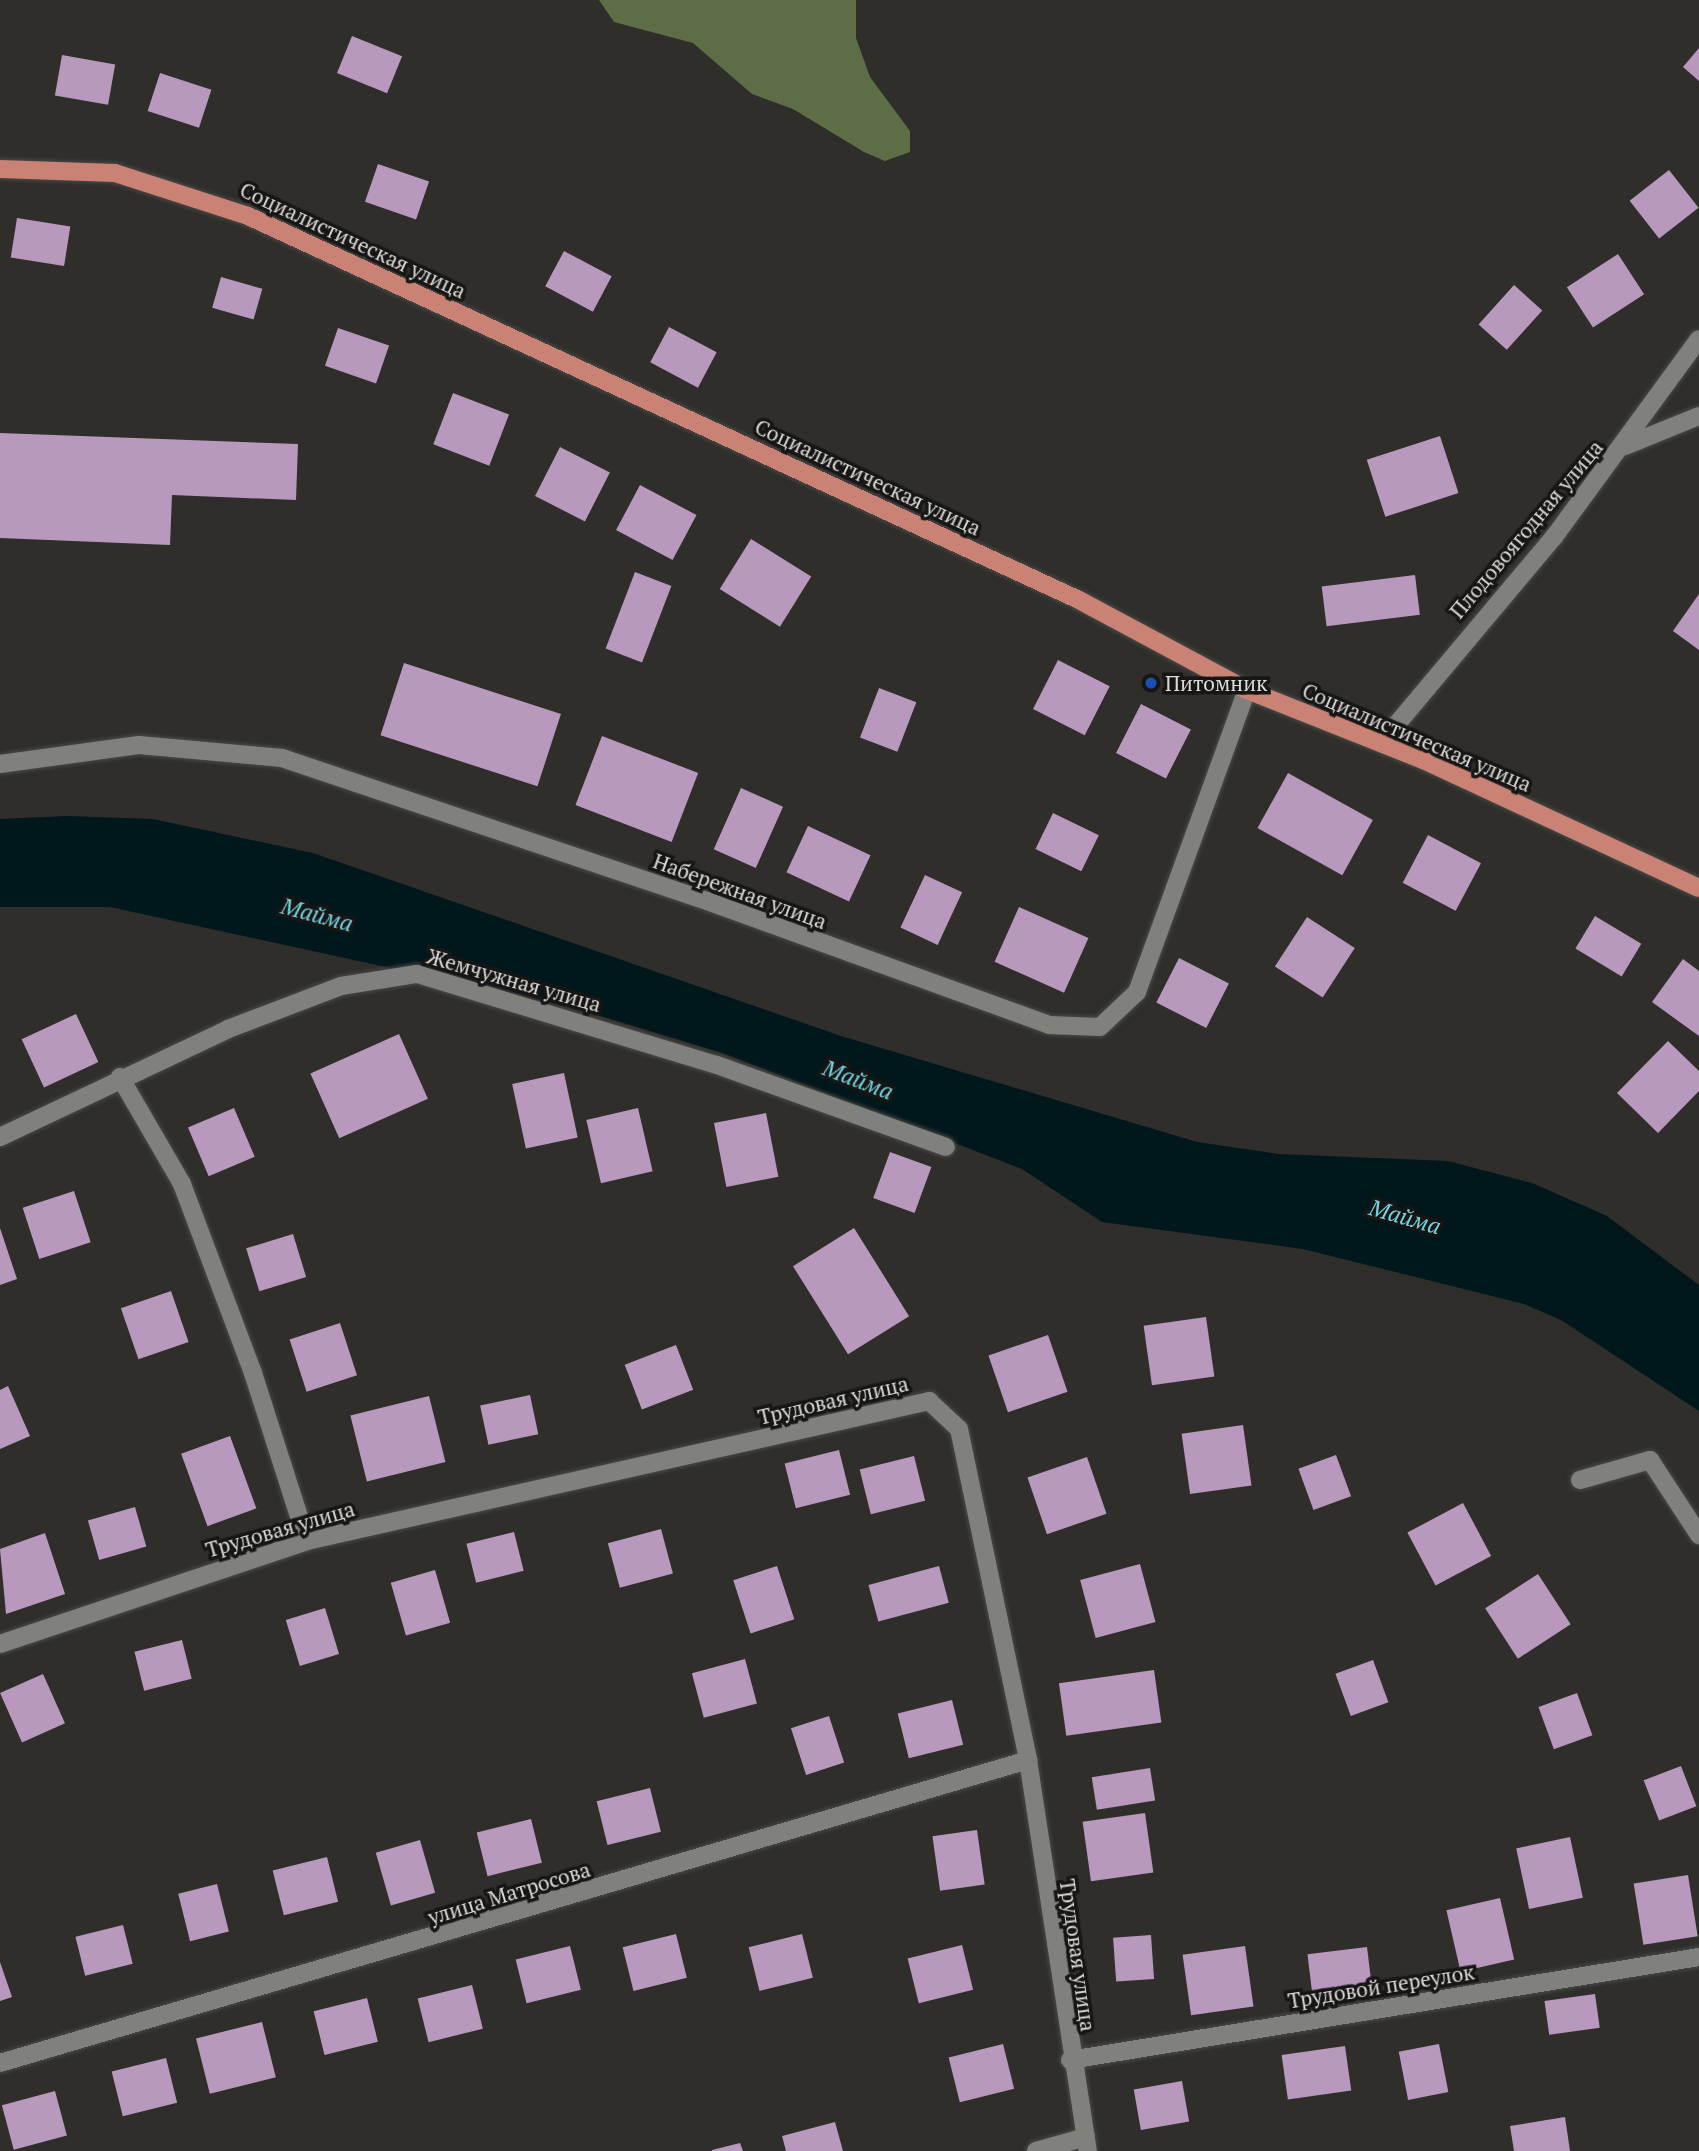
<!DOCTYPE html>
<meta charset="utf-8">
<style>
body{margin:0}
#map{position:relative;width:1699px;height:2151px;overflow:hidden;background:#2f2e2b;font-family:"PT Serif",serif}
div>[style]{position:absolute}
.forest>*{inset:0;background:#5d6e47}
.water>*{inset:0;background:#00171b}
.building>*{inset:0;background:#b899bd;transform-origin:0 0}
.roads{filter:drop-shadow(0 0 2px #4a4947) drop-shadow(0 0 2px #4a4947)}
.street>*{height:18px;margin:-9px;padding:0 9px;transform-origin:9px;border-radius:9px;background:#80807c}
.primary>*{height:18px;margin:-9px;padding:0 9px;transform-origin:9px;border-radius:9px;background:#c98273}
.dots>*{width:19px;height:19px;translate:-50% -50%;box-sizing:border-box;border:4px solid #171615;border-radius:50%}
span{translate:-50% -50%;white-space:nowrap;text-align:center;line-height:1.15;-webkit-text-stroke:7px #171615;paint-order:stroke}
.street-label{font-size:21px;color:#dbdbd9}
.poi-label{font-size:21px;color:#dbdbd9}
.left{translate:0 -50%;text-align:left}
.water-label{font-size:23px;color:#74d3df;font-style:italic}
</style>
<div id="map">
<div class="forest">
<i style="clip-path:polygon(599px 0,856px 0,856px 38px,870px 77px,910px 131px,910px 152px,885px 161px,864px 152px,793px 109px,752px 94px,693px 43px,614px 22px)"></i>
</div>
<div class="water">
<i style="clip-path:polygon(67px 816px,153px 819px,313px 853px,841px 1036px,1197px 1142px,1278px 1154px,1448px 1161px,1532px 1183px,1607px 1216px,1699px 1285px,1699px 1411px,1561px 1320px,1524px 1304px,1303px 1249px,1102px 1222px,1022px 1169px,722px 1053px,574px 1008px,110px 907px,0 907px,0 819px)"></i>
</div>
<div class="building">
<i style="left:352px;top:36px;width:54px;height:40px;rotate:22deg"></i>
<i style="clip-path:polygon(1699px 48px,1699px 81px,1683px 67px)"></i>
<i style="left:62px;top:55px;width:54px;height:41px;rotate:10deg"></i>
<i style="left:160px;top:73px;width:54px;height:40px;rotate:18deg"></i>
<i style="left:378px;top:164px;width:54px;height:40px;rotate:19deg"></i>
<i style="left:1669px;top:170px;width:48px;height:50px;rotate:52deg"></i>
<i style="left:17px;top:218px;width:54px;height:40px;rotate:9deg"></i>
<i style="left:564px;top:251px;width:54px;height:40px;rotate:28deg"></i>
<i style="left:1618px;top:254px;width:48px;height:61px;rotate:57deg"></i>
<i style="left:221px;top:277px;width:43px;height:32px;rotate:16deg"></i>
<i style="left:1514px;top:285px;width:38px;height:53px;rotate:42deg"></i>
<i style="left:669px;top:327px;width:54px;height:40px;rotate:28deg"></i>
<i style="left:338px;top:328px;width:54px;height:40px;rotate:19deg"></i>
<i style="left:453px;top:393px;width:60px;height:55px;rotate:21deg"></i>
<i style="clip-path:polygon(0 433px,298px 444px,296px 500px,172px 495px,170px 545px,0 538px)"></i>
<i style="left:1440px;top:436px;width:60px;height:77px;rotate:72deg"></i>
<i style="left:560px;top:447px;width:56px;height:55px;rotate:27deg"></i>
<i style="left:640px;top:485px;width:64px;height:51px;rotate:28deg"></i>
<i style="left:751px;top:539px;width:71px;height:59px;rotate:32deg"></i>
<i style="left:635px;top:572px;width:39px;height:82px;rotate:21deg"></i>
<i style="left:1415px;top:575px;width:40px;height:94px;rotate:83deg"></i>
<i style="clip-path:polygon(1699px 594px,1699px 650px,1673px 631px)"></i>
<i style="left:1058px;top:660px;width:58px;height:55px;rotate:27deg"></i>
<i style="left:404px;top:663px;width:165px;height:76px;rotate:18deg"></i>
<i style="left:879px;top:688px;width:40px;height:53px;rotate:21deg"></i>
<i style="left:1141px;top:704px;width:56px;height:55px;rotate:27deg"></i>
<i style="left:602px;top:736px;width:103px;height:74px;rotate:21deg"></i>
<i style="left:1288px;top:773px;width:97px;height:63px;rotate:29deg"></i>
<i style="left:741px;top:788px;width:46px;height:67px;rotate:24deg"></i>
<i style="left:1053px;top:813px;width:51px;height:40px;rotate:26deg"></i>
<i style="left:808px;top:826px;width:69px;height:51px;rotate:25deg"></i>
<i style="left:1428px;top:835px;width:60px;height:54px;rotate:28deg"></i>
<i style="left:925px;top:875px;width:41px;height:58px;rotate:25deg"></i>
<i style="left:1019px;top:907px;width:76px;height:60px;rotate:24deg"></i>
<i style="left:1595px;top:916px;width:54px;height:38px;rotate:31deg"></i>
<i style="left:1307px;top:917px;width:57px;height:59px;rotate:33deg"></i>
<i style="left:1179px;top:958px;width:56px;height:50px;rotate:27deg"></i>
<i style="clip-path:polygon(1683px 959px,1699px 971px,1699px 1036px,1652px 1002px)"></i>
<i style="left:76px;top:1014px;width:53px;height:60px;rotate:65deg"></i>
<i style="left:399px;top:1034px;width:71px;height:97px;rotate:66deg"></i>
<i style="clip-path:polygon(1668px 1041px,1699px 1071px,1699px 1091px,1658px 1133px,1617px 1093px)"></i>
<i style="left:564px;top:1073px;width:66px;height:53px;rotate:78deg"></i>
<i style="left:234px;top:1108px;width:53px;height:50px;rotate:67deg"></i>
<i style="left:638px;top:1108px;width:65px;height:53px;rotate:77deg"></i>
<i style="left:766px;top:1113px;width:65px;height:53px;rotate:79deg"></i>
<i style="left:890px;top:1152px;width:44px;height:49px;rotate:20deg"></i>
<i style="left:74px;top:1191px;width:54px;height:54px;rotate:72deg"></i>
<i style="clip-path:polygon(0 1228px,17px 1279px,0 1285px)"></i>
<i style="left:854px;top:1228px;width:104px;height:72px;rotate:58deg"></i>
<i style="left:293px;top:1234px;width:45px;height:49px;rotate:73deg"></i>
<i style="left:171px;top:1291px;width:54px;height:53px;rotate:71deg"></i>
<i style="left:1206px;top:1317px;width:60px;height:63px;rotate:82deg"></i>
<i style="left:340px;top:1323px;width:55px;height:53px;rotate:72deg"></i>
<i style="left:1048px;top:1335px;width:60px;height:63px;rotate:71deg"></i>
<i style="left:676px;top:1345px;width:48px;height:55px;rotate:69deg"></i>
<i style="clip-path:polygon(8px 1386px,30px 1436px,0 1449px,0 1390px)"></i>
<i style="left:530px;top:1395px;width:40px;height:51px;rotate:78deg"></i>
<i style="left:429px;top:1396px;width:68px;height:81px;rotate:76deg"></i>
<i style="left:1243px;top:1425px;width:61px;height:62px;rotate:82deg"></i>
<i style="left:230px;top:1436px;width:77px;height:52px;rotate:70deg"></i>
<i style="left:839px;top:1450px;width:46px;height:56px;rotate:76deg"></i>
<i style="left:1336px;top:1455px;width:44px;height:40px;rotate:70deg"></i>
<i style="left:914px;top:1456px;width:46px;height:56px;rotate:76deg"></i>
<i style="left:1087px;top:1457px;width:60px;height:63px;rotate:71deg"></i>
<i style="left:1463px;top:1503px;width:60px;height:63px;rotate:62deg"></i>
<i style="left:135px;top:1507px;width:41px;height:49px;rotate:74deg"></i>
<i style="left:661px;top:1529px;width:46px;height:55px;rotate:75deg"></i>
<i style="left:514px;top:1532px;width:40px;height:49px;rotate:76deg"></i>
<i style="clip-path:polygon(45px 1533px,65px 1594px,6px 1614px,0 1549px)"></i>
<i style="left:1140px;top:1564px;width:60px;height:62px;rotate:75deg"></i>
<i style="left:777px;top:1566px;width:56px;height:46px;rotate:72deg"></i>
<i style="left:939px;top:1566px;width:38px;height:73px;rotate:75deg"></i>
<i style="left:435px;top:1570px;width:55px;height:46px;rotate:74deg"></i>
<i style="left:1538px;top:1574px;width:60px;height:63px;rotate:57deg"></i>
<i style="left:325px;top:1608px;width:48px;height:41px;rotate:73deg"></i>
<i style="left:182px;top:1640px;width:40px;height:49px;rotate:76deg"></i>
<i style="left:745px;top:1659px;width:46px;height:55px;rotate:75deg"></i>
<i style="left:1373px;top:1660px;width:45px;height:40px;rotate:70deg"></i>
<i style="left:1154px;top:1670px;width:53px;height:96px;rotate:82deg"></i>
<i style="left:43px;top:1674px;width:54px;height:47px;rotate:66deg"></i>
<i style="left:1577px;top:1693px;width:45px;height:41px;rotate:70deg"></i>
<i style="left:952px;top:1700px;width:46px;height:56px;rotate:76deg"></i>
<i style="left:829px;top:1716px;width:49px;height:40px;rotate:72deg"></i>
<i style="left:1681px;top:1766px;width:43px;height:40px;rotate:69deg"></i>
<i style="left:1150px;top:1768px;width:33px;height:59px;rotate:81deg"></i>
<i style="left:650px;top:1788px;width:45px;height:55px;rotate:76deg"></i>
<i style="left:1145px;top:1813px;width:60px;height:63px;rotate:82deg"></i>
<i style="left:531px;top:1819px;width:45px;height:56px;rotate:76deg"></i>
<i style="left:977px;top:1830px;width:55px;height:45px;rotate:82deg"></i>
<i style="left:1570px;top:1837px;width:62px;height:55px;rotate:78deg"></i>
<i style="left:420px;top:1840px;width:55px;height:46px;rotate:74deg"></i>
<i style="left:327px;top:1857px;width:46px;height:56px;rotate:76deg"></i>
<i style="left:1688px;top:1875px;width:62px;height:55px;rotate:81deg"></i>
<i style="left:217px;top:1884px;width:49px;height:40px;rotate:76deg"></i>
<i style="left:1500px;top:1898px;width:63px;height:55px;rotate:77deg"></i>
<i style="left:123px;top:1925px;width:40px;height:49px;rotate:76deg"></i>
<i style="left:676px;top:1934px;width:45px;height:55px;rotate:76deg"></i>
<i style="left:802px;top:1934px;width:45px;height:55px;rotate:76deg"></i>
<i style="left:1151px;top:1935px;width:44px;height:38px;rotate:86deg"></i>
<i style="left:962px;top:1945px;width:46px;height:56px;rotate:76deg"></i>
<i style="left:570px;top:1946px;width:45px;height:56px;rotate:76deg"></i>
<i style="left:1245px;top:1946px;width:61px;height:63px;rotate:82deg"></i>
<i style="left:1367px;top:1947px;width:46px;height:60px;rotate:83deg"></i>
<i style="clip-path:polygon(0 1962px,12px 1997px,0 2001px)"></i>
<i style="left:472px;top:1985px;width:45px;height:56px;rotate:76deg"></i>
<i style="left:1595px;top:1994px;width:34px;height:51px;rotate:82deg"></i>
<i style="left:367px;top:1998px;width:45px;height:55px;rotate:76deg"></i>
<i style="left:262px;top:2022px;width:57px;height:68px;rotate:76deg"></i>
<i style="left:1003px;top:2044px;width:46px;height:56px;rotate:76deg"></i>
<i style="left:1439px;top:2044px;width:49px;height:41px;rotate:79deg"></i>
<i style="left:1345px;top:2046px;width:45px;height:64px;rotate:82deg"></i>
<i style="left:166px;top:2058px;width:46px;height:56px;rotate:76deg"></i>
<i style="left:1182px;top:2081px;width:41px;height:49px;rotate:80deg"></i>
<i style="left:55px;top:2091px;width:46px;height:55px;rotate:75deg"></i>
<i style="clip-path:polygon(1565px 2117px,1570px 2151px,1514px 2151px,1510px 2126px)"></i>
<i style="clip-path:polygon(835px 2122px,843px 2151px,786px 2151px,782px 2136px)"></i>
<i style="clip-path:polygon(740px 2143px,743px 2151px,712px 2151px,712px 2150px)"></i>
</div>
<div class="roads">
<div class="street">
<i style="left:1625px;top:446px;width:80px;rotate:-22.1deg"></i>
<i style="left:1381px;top:743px;width:269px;rotate:-50deg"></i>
<i style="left:1554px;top:537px;width:245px;rotate:-53.8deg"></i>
<i style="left:0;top:764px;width:140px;rotate:-7.8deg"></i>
<i style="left:139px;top:745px;width:144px;rotate:5.2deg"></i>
<i style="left:282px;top:758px;width:448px;rotate:18.6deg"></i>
<i style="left:707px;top:901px;width:364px;rotate:19.9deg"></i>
<i style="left:1049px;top:1025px;width:51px;rotate:2.2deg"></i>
<i style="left:1100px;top:1027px;width:51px;rotate:-43.4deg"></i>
<i style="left:1137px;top:992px;width:321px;rotate:-70deg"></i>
<i style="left:120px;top:1077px;width:124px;rotate:59.9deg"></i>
<i style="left:182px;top:1184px;width:202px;rotate:69.4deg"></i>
<i style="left:253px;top:1373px;width:176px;rotate:72.2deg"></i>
<i style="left:0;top:1137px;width:252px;rotate:-25.3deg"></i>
<i style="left:228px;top:1029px;width:121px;rotate:-20.8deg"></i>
<i style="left:341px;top:986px;width:77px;rotate:-9deg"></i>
<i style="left:417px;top:974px;width:313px;rotate:16.9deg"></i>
<i style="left:717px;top:1065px;width:243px;rotate:19.7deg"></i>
<i style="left:1580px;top:1480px;width:73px;rotate:-15.9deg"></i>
<i style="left:1650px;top:1460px;width:90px;rotate:56.8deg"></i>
<i style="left:0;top:1644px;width:324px;rotate:-18.5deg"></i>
<i style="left:307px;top:1541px;width:638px;rotate:-12.68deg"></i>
<i style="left:929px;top:1401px;width:41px;rotate:43deg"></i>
<i style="left:959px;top:1429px;width:338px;rotate:78.2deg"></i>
<i style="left:1028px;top:1760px;width:396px;rotate:81.3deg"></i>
<i style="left:1070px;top:2060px;width:637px;rotate:-9.3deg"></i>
<i style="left:0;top:2063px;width:1072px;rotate:-16.42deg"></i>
<i style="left:1036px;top:2151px;width:52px;rotate:-15.6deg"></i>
</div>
<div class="primary">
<i style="left:0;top:169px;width:115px;rotate:2deg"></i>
<i style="left:115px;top:173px;width:140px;rotate:17.9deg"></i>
<i style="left:248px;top:216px;width:915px;rotate:24.8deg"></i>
<i style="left:1079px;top:600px;width:191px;rotate:28.2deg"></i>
<i style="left:1247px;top:690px;width:189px;rotate:21.7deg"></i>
<i style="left:1423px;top:760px;width:304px;rotate:24.9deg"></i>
</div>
</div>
<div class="dots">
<i style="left:1151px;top:683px;background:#1a4fb4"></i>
</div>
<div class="street-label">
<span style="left:353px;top:240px;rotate:25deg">Социалистическая улица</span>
<span style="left:868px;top:477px;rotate:25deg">Социалистическая улица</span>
<span style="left:1526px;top:529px;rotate:-50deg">Плодовоягодная улица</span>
<span style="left:1417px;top:737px;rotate:23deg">Социалистическая улица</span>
<span style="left:740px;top:891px;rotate:20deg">Набережная улица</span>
<span style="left:514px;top:980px;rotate:16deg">Жемчужная улица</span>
<span style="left:833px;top:1400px;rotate:-13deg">Трудовая улица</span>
<span style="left:280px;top:1529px;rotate:-16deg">Трудовая улица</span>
<span style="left:509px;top:1893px;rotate:-17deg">улица Матросова</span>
<span style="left:1078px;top:1955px;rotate:82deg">Трудовая улица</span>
<span style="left:1381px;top:1986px;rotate:-9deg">Трудовой переулок</span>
</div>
<div class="poi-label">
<span class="left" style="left:1165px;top:683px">Питомник</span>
</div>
<div class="water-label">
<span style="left:317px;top:915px;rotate:15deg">Майма</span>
<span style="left:858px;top:1080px;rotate:21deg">Майма</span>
<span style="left:1405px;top:1217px;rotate:16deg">Майма</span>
</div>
</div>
